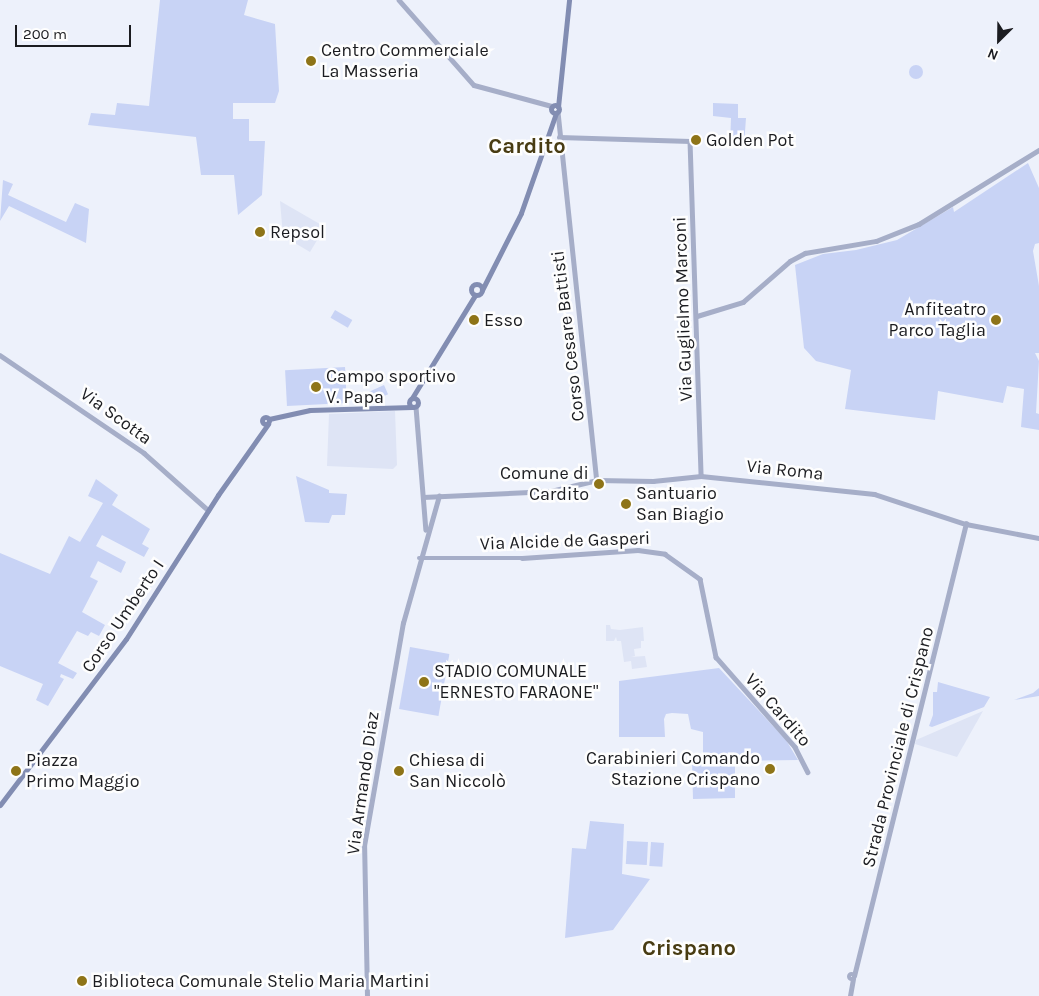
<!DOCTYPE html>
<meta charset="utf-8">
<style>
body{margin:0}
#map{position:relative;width:1039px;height:996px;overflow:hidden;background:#edf1fb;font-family:Karla,sans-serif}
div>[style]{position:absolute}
.built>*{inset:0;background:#dee4f5}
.green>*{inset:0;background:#c8d3f5;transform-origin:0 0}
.round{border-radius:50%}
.tertiary>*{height:4.5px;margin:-2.25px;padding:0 2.25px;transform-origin:2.25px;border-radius:2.25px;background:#a6aec8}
.tertiary>.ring{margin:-2.25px;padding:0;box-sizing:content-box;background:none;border:4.5px solid #a6aec8;border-radius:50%}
.secondary>*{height:5px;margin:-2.5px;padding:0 2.5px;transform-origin:2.5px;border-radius:2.5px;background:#828db2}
.secondary>.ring{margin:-2.5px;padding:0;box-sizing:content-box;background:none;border:5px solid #828db2;border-radius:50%}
.dots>*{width:14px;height:14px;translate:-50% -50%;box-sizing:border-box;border:2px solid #fefefe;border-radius:50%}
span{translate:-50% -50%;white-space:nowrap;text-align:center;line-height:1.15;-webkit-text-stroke:5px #fefefe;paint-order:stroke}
.poi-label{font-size:18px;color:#1b1c20}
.left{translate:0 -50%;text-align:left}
.right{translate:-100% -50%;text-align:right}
.street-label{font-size:18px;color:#1b1c20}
.district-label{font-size:22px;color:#483c13;font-weight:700}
.north{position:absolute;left:974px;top:15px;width:50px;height:50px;-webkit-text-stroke:4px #fefefe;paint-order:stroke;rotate:203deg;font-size:14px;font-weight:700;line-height:20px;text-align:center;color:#1b1c20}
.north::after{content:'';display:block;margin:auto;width:18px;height:22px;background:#1b1c20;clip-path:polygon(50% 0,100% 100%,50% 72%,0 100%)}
.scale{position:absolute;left:15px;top:25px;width:116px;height:22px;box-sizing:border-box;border:2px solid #1b1c20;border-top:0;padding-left:6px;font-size:15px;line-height:18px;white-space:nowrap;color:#1b1c20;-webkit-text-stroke:4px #fefefe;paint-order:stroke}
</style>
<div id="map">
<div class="built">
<i style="clip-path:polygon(280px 201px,325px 227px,310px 252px,283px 236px)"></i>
<i style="clip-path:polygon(395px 411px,397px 465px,393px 469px,327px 466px,329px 414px)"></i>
<i style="clip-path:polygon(606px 625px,610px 625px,611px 629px,620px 630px,643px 627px,644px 641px,641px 641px,641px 648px,634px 649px,635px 656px,631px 657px,645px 656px,647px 667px,632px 669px,631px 661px,624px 662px,621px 641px,617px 641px,616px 637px,614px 641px,606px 641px)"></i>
<i style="clip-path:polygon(983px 711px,957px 757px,915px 744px,916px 740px)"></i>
</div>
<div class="green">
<i style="clip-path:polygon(160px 0,248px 0,244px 15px,275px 24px,279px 91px,275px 103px,233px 103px,233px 119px,249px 119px,249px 141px,265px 141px,262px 195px,238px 215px,234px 175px,201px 175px,196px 137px,88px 125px,91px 113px,115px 115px,117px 103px,149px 106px)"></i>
<i class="round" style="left:909px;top:65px;width:14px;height:14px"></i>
<i style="clip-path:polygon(713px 103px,738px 104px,738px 118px,746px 118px,744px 146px,730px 145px,731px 118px,713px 116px)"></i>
<i style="clip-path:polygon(1028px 163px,1039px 188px,1039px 243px,1035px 244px,1033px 251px,1039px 286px,1039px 353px,1035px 353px,1039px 361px,1036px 413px,1039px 414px,1039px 430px,1021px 427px,1024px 389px,1007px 386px,1003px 403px,938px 391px,935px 420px,845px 409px,851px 370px,816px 361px,804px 348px,795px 265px,823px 254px,856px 250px,897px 240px,953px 207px,954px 212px)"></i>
<i style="clip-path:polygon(3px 180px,13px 184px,8px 195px,66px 222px,75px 203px,89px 209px,86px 243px,9px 206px,0 221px)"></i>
<i style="left:335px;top:310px;width:20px;height:9px;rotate:30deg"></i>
<i style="left:345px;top:367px;width:36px;height:60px;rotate:87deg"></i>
<i style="left:384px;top:385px;width:10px;height:20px;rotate:66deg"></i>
<i style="clip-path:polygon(296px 476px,329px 490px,329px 493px,347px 494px,345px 515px,332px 515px,329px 523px,305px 522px)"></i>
<i style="clip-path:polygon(96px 479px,118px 495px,112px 505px,150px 529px,142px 544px,149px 548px,144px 557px,102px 535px,96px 546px,126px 562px,121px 573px,98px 561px,90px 577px,98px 581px,82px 612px,105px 625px,99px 636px,91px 632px,88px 636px,77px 631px,58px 663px,77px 673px,73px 679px,61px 674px,60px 677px,64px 679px,48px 706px,36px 700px,43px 684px,0 666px,0 553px,50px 574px,69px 536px,80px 542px,103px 503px,88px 496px)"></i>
<i style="left:410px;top:647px;width:40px;height:63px;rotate:10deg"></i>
<i style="clip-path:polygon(719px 668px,786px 740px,798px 760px,735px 761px,735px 798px,693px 799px,692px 761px,703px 761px,703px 732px,691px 729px,688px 714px,672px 713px,666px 714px,664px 719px,665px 737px,619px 737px,619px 681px)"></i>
<i style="clip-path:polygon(938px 682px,969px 691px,990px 697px,984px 707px,932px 727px,929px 726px,933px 715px,933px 692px,937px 692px)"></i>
<i style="clip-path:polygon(1039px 688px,1039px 696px,1014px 700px,1033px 693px)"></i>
<i style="clip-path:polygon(590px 821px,624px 824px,622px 874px,650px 879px,613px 930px,565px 938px,572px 848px,586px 849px)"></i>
<i style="left:627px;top:841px;width:21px;height:23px;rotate:3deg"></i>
<i style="left:651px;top:842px;width:13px;height:24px;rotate:4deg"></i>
</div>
<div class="tertiary">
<i style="left:399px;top:0;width:113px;rotate:48.6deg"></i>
<i style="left:474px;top:85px;width:81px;rotate:15.1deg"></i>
<i style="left:558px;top:112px;width:370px;rotate:84deg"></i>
<i style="left:559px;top:137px;width:131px;rotate:1.7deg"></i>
<i style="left:690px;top:141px;width:335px;rotate:88.1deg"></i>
<i style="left:697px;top:316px;width:48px;rotate:-16.9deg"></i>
<i style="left:743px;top:302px;width:62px;rotate:-41.1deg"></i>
<i style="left:790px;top:261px;width:17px;rotate:-28deg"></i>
<i style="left:805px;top:253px;width:72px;rotate:-9.6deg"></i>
<i style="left:876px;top:241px;width:46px;rotate:-21.6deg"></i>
<i style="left:919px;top:224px;width:141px;rotate:-31.7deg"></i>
<i style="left:0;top:355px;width:174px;rotate:34.2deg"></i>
<i style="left:144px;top:453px;width:86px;rotate:41.7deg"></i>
<i style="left:416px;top:407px;width:123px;rotate:85.4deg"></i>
<i style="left:423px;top:497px;width:128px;rotate:-2.7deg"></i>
<i style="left:551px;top:491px;width:47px;rotate:-13.4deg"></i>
<i style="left:597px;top:480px;width:56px;rotate:1deg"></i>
<i style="left:653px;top:481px;width:48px;rotate:-5.9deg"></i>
<i style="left:701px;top:476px;width:174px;rotate:5.9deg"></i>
<i style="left:874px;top:494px;width:97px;rotate:18.1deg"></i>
<i style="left:966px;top:524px;width:74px;rotate:10.9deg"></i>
<i style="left:419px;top:558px;width:103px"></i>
<i style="left:522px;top:558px;width:116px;rotate:-3.9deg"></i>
<i style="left:638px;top:550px;width:27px;rotate:8deg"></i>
<i style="left:665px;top:554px;width:43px;rotate:35.5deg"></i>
<i style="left:700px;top:579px;width:80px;rotate:78.4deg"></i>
<i style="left:716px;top:657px;width:120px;rotate:48.7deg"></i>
<i style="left:795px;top:747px;width:28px;rotate:63deg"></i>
<i class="ring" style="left:849px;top:974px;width:1.5px;height:1.5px"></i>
<i style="left:854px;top:976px;width:466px;rotate:-76.1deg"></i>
<i style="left:367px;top:996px;width:150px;rotate:-91.1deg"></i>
<i style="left:364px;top:846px;width:226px;rotate:-80.1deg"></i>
<i style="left:403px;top:623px;width:132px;rotate:-74.2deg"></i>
<i style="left:850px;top:996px;width:17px;rotate:-80deg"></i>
</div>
<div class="secondary">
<i class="ring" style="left:551px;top:105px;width:3px;height:3px"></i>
<i style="left:558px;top:107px;width:108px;rotate:-84.1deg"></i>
<i class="ring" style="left:471.5px;top:284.5px;width:6px;height:6px"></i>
<i style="left:482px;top:290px;width:86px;rotate:-63.1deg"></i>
<i style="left:521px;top:213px;width:106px;rotate:-70.7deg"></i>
<i style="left:412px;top:398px;width:121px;rotate:-58.5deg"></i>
<i class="ring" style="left:409.5px;top:398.5px;width:4px;height:4px"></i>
<i class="ring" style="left:262.5px;top:417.5px;width:2px;height:2px"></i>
<i style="left:269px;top:419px;width:42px;rotate:-12.4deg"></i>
<i style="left:310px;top:410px;width:102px;rotate:-1.7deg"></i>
<i style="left:0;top:805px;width:208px;rotate:-52.8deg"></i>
<i style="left:126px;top:639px;width:171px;rotate:-57.4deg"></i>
<i style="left:218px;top:495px;width:87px;rotate:-54.8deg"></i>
</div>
<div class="dots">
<i style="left:311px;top:61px;background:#8e7418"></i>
<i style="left:696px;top:140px;background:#8e7418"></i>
<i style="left:260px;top:232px;background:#8e7418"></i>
<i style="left:474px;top:320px;background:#8e7418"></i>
<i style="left:996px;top:320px;background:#8e7418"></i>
<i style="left:316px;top:387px;background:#8e7418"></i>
<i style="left:599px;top:484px;background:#8e7418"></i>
<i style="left:626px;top:504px;background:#8e7418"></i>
<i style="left:424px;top:682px;background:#8e7418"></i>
<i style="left:770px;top:769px;background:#8e7418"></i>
<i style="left:16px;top:771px;background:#8e7418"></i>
<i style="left:399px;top:771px;background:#8e7418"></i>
<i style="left:82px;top:981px;background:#8e7418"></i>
</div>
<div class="poi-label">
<span class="left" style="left:321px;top:61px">Centro Commerciale<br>La Masseria</span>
<span class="left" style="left:706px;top:140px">Golden Pot</span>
<span class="left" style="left:270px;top:232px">Repsol</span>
<span class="right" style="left:986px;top:320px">Anfiteatro<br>Parco Taglia</span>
<span class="left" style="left:484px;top:320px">Esso</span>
<span class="left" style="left:326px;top:387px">Campo sportivo<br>V. Papa</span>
<span class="right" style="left:589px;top:484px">Comune di<br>Cardito</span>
<span class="left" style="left:636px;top:504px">Santuario<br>San Biagio</span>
<span class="left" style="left:434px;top:682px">STADIO COMUNALE<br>"ERNESTO FARAONE"</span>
<span class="right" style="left:760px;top:769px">Carabinieri Comando<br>Stazione Crispano</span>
<span class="left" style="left:26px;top:771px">Piazza<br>Primo Maggio</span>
<span class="left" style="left:409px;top:771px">Chiesa di<br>San Niccolò</span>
<span class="left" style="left:92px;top:981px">Biblioteca Comunale Stelio Maria Martini</span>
</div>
<div class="street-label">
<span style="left:683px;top:309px;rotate:-92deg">Via Guglielmo Marconi</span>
<span style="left:568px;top:336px;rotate:-97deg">Corso Cesare Battisti</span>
<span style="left:116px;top:416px;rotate:36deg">Via Scotta</span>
<span style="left:785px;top:470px;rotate:6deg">Via Roma</span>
<span style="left:565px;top:541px;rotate:-2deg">Via Alcide de Gasperi</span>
<span style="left:123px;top:616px;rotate:-56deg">Corso Umberto I</span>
<span style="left:778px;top:710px;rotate:49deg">Via Cardito</span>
<span style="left:898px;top:747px;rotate:-76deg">Strada Provinciale di Crispano</span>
<span style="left:363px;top:783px;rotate:-82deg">Via Armando Diaz</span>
</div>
<div class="district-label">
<span style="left:527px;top:147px">Cardito</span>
<span style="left:689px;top:949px">Crispano</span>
</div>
<div class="north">N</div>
<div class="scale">200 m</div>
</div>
